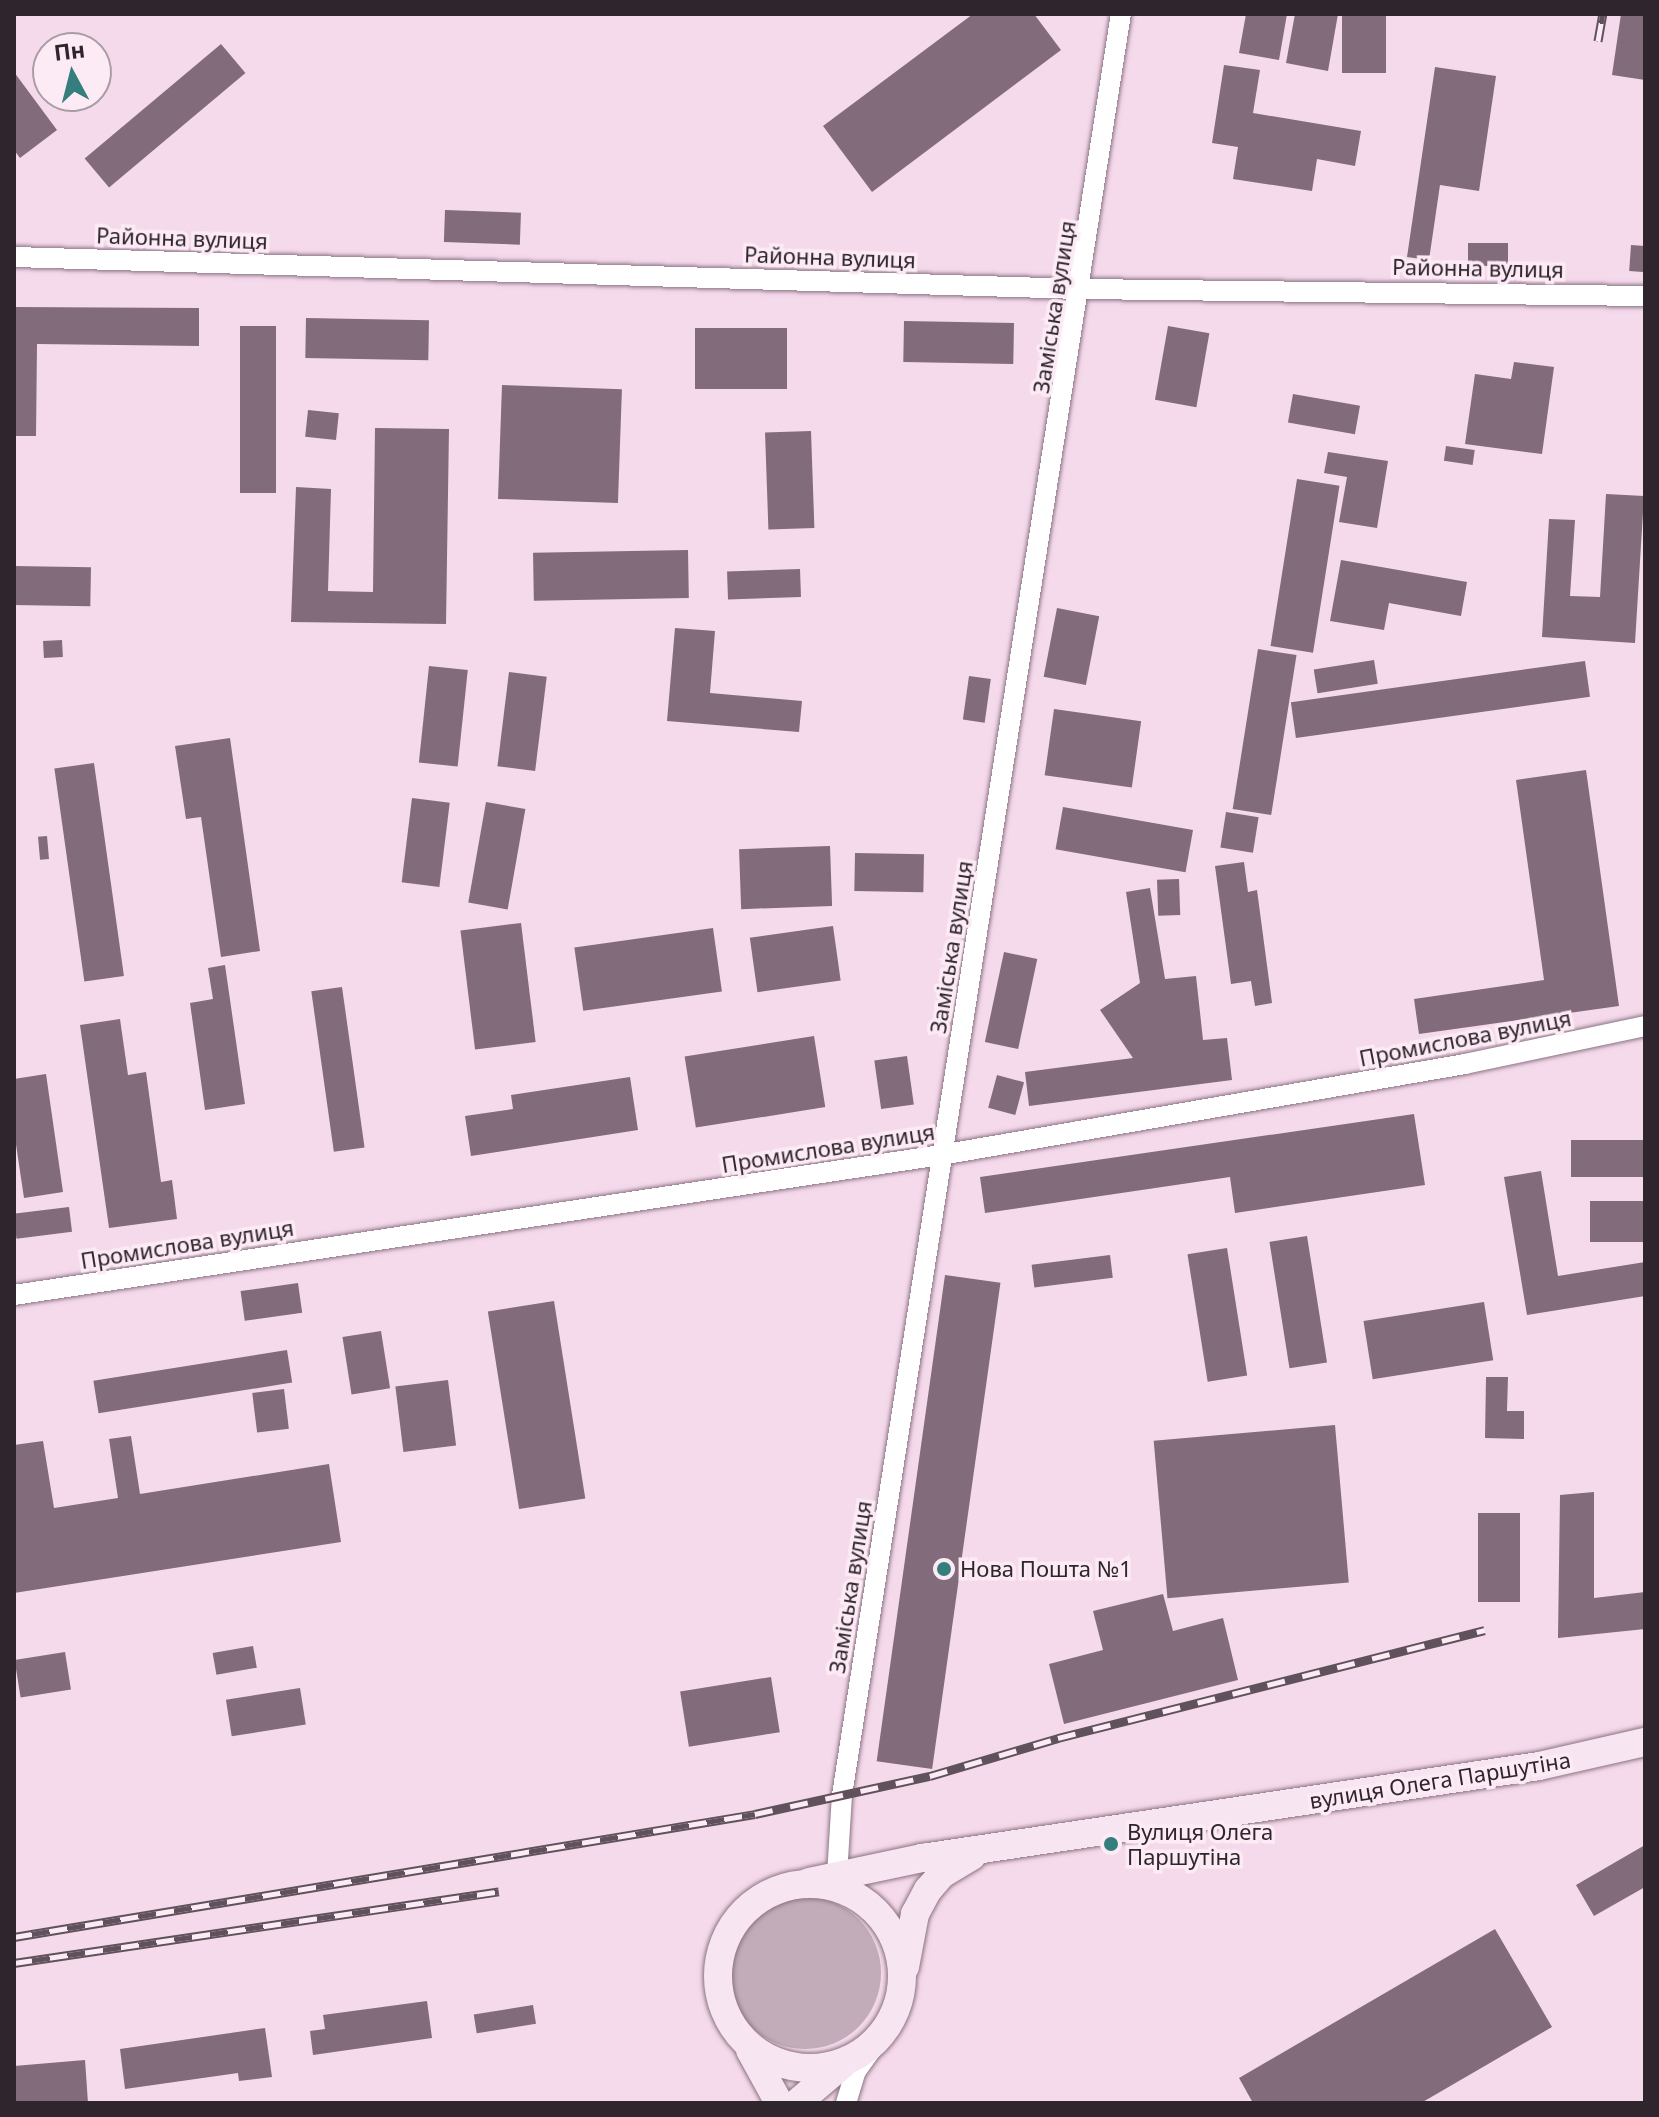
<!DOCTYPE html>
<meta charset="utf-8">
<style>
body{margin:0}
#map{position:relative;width:1659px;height:2117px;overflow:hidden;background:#f5daeb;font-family:"Noto Sans",sans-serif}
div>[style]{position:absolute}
.green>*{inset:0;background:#c2acba}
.round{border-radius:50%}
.building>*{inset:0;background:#826b7a;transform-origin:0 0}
.roads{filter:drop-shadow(0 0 2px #8b7383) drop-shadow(0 0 2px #8b7383)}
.street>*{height:20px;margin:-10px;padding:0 10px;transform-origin:10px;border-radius:10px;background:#fff}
.secondary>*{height:28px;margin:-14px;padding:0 14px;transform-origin:14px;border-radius:14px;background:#f8e5f2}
.secondary>.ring{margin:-14px;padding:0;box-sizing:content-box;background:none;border:28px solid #f8e5f2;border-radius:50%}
.rail>*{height:9px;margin-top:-4.5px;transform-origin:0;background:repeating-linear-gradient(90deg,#fcebf5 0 18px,#60525c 0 36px);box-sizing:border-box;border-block:2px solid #60525c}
.dots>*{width:22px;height:22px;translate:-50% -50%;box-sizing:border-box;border:4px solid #fcebf5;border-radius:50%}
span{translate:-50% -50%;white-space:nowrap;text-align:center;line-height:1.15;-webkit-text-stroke:7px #fcebf5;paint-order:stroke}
.street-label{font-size:22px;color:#2f252c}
.poi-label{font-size:22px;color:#2f252c}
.left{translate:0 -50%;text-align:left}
.frame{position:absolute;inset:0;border:16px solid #2f252c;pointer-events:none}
.north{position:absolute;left:32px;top:32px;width:80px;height:80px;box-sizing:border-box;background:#fcebf5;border:2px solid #aa9ca5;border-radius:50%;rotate:353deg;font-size:22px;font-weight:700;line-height:32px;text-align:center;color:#2f252c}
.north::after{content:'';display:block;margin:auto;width:28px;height:36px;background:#357e7d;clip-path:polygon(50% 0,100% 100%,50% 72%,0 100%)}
</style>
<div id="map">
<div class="green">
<i class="round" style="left:729px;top:1897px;width:152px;height:152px"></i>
</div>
<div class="building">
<i style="clip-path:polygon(973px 14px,1034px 14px,1061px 50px,872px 192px,823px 126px)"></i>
<i style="clip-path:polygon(1246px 14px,1287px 14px,1279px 60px,1239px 53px)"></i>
<i style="clip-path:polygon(1295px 14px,1338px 14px,1328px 71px,1286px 63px)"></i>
<i style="left:1342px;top:14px;width:44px;height:59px"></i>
<i style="clip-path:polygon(1621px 14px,1645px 14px,1645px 80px,1612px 75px)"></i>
<i style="left:221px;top:44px;width:38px;height:178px;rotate:50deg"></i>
<i style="clip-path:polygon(1224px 65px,1260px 70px,1253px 113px,1361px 131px,1355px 166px,1317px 159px,1312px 191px,1233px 179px,1238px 147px,1212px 143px)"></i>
<i style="clip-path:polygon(1435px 67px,1496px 76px,1479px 191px,1440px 185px,1429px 260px,1407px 257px)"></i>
<i style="clip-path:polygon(14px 72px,57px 130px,20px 158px,14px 150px)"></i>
<i style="left:445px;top:210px;width:76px;height:32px;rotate:2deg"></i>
<i style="left:1468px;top:243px;width:40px;height:23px"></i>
<i style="left:1631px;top:245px;width:14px;height:26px;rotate:4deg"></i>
<i style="clip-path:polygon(14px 307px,199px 308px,199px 346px,37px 344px,36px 436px,14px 436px)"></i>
<i style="left:306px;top:318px;width:123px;height:40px;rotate:1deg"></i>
<i style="left:904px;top:321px;width:110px;height:41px;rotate:1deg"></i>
<i style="left:240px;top:326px;width:36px;height:167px"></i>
<i style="left:1168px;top:326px;width:42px;height:75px;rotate:10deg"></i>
<i style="left:695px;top:328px;width:92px;height:61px"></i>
<i style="clip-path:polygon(1514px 362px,1554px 367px,1542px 454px,1465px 444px,1475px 374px,1511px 379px)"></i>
<i style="left:502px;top:385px;width:120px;height:114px;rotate:2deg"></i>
<i style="left:1293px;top:394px;width:68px;height:29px;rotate:10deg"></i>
<i style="left:308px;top:410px;width:31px;height:27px;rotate:6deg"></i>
<i style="clip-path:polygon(375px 428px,449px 429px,446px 624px,291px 622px,296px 487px,331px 489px,328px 591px,373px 592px)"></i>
<i style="left:811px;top:431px;width:97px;height:46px;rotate:88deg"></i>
<i style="left:1446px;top:446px;width:29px;height:15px;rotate:8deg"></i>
<i style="clip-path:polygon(1328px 452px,1388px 461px,1377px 528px,1339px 522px,1347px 477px,1324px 473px)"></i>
<i style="left:1297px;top:479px;width:43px;height:169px;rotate:9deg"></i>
<i style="clip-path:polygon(1606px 494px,1644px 496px,1635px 643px,1542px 637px,1549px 519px,1575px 520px,1570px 596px,1600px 597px)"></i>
<i style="left:688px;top:550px;width:48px;height:155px;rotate:89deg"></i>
<i style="clip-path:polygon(1341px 560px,1467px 582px,1461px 616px,1389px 603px,1384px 630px,1330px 621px)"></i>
<i style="left:14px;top:566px;width:77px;height:39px;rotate:1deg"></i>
<i style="left:800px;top:569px;width:28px;height:73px;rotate:88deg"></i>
<i style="left:1057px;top:608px;width:43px;height:70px;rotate:11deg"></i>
<i style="clip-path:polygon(675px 628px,715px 631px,710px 693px,802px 701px,799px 732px,667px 721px)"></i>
<i style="left:62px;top:640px;width:17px;height:19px;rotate:87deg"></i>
<i style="left:1258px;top:649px;width:39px;height:162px;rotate:9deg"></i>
<i style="left:1374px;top:660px;width:24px;height:61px;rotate:81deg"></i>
<i style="left:1585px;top:661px;width:36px;height:297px;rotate:82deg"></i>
<i style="left:429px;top:666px;width:39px;height:97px;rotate:6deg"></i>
<i style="left:509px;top:672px;width:38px;height:95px;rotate:7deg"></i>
<i style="left:969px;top:676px;width:22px;height:44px;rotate:8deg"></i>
<i style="left:1054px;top:709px;width:88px;height:67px;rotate:8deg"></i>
<i style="clip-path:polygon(230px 738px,260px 951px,221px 957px,201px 817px,186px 819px,175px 746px)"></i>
<i style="left:94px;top:763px;width:215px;height:40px;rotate:82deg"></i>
<i style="clip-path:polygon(1586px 770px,1619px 1006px,1419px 1034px,1414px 999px,1544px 980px,1516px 780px)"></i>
<i style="left:412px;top:798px;width:38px;height:85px;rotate:7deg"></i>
<i style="left:486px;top:802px;width:40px;height:102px;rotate:10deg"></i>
<i style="left:1063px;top:807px;width:132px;height:43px;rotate:10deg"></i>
<i style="left:1226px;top:812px;width:33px;height:36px;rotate:9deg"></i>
<i style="left:47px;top:836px;width:23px;height:9px;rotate:85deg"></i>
<i style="left:830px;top:846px;width:60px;height:91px;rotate:88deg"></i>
<i style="left:855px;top:853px;width:69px;height:38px;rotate:1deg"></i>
<i style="clip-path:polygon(1244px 862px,1248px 892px,1257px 890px,1272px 1003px,1255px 1006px,1251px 981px,1231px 984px,1215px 866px)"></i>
<i style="left:1179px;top:879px;width:36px;height:22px;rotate:88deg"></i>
<i style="clip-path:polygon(1150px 888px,1165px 979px,1196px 976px,1203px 1040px,1227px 1038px,1232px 1080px,1029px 1106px,1025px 1072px,1133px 1058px,1100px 1010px,1140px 983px,1126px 892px)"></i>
<i style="left:521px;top:923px;width:120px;height:61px;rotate:83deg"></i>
<i style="left:833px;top:926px;width:55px;height:84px;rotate:82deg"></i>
<i style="left:713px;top:928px;width:64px;height:140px;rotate:82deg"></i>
<i style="left:1004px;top:952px;width:34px;height:92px;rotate:12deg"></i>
<i style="clip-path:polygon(225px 965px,245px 1104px,205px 1110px,190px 1003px,213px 999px,208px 968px)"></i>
<i style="left:342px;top:987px;width:162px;height:31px;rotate:82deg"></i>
<i style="clip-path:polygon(120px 1019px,128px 1075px,146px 1072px,161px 1182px,172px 1180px,177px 1219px,109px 1228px,80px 1025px)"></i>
<i style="left:814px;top:1036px;width:72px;height:131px;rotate:81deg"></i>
<i style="left:907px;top:1056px;width:49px;height:33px;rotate:82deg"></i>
<i style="clip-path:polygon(46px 1074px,63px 1192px,24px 1198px,14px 1131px,14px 1079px)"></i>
<i style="left:997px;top:1075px;width:28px;height:34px;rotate:15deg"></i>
<i style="clip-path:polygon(630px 1077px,638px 1130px,471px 1156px,465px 1116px,513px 1109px,511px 1095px)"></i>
<i style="clip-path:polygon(1414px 1114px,1425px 1185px,1235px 1213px,1230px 1177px,985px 1213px,980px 1177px)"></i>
<i style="left:1645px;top:1140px;width:37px;height:74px;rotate:90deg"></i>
<i style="clip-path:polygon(1541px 1171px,1558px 1276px,1645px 1262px,1645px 1296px,1527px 1315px,1504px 1177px)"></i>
<i style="left:1645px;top:1201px;width:41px;height:55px;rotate:90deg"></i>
<i style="left:69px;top:1207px;width:25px;height:56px;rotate:83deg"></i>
<i style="left:1307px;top:1236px;width:128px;height:38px;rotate:81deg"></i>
<i style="left:1227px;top:1248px;width:129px;height:40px;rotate:81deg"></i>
<i style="left:1110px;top:1255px;width:23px;height:79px;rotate:83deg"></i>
<i style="left:945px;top:1275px;width:56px;height:491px;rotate:8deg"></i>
<i style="left:298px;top:1283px;width:30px;height:58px;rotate:82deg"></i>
<i style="left:554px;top:1301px;width:200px;height:67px;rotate:81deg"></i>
<i style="left:1484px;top:1302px;width:59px;height:122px;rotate:81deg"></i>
<i style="left:381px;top:1331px;width:58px;height:39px;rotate:81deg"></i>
<i style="left:287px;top:1350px;width:33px;height:196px;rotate:81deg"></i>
<i style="clip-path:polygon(1486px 1377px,1508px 1377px,1507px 1411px,1524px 1411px,1524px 1439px,1485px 1438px)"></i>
<i style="left:448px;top:1380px;width:66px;height:53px;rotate:83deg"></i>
<i style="left:284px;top:1389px;width:40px;height:32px;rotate:83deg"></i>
<i style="left:1335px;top:1425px;width:158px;height:182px;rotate:85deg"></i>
<i style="clip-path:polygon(131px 1436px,140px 1494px,329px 1464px,341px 1542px,14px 1593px,14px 1445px,43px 1441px,54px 1508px,118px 1498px,109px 1439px)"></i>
<i style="clip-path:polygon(1594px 1492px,1594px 1598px,1645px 1592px,1645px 1629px,1558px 1638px,1560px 1495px)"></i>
<i style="left:1478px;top:1513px;width:42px;height:89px"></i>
<i style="clip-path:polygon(1163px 1594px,1173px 1631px,1223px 1618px,1238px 1680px,1064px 1724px,1049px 1664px,1103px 1650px,1093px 1611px)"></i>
<i style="left:253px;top:1646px;width:22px;height:41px;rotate:80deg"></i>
<i style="left:65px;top:1652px;width:38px;height:51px;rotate:81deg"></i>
<i style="left:771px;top:1677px;width:56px;height:92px;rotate:81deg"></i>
<i style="left:300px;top:1688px;width:37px;height:75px;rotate:81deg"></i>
<i style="clip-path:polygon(1645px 1845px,1645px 1887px,1594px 1916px,1576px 1885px)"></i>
<i style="clip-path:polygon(1495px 1929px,1552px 2027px,1421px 2103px,1253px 2103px,1239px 2078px)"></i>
<i style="clip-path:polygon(427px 2001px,432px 2038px,313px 2055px,310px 2031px,325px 2029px,323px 2015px)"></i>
<i style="left:533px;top:2005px;width:19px;height:60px;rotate:81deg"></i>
<i style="clip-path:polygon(265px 2028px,272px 2077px,239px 2081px,238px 2073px,125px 2089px,120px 2049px)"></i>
<i style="clip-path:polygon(85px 2060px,88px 2103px,14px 2103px,14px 2066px)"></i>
</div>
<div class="roads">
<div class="street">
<i style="left:14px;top:257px;width:1068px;rotate:1.72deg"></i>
<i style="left:1082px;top:289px;width:563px;rotate:0.71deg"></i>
<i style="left:14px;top:1295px;width:938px;rotate:-8.59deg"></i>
<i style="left:941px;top:1155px;width:532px;rotate:-9.85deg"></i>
<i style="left:1465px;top:1064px;width:184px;rotate:-11.9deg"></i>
<i style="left:842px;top:1888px;width:13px;rotate:-113deg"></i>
<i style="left:837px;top:1876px;width:81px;rotate:-86.5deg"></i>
<i style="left:842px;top:1795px;width:1803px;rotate:-81.1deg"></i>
<i style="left:846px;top:2103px;width:34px;rotate:-73deg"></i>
<i style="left:856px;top:2071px;width:52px;rotate:-54.5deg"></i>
</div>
<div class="secondary">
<i style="left:809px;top:1882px;width:116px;rotate:-12deg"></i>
<i style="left:922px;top:1858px;width:624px;rotate:-8.48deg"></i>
<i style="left:1539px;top:1766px;width:109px;rotate:-12.8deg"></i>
<i class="ring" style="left:718px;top:1884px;width:156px;height:156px"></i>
<i style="left:905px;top:1967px;width:54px;rotate:-79.3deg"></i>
<i style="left:915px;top:1914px;width:27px;rotate:-62deg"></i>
<i style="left:928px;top:1890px;width:21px;rotate:-49deg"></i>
<i style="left:942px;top:1874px;width:35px;rotate:-31deg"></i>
<i style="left:750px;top:2050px;width:60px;rotate:61.3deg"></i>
<i style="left:797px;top:2103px;width:59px;rotate:-40.2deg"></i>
</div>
</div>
<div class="rail">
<i style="left:1598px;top:41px;width:27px;rotate:-80deg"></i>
<i style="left:14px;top:1937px;width:751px;rotate:-9.42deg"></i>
<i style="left:755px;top:1814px;width:179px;rotate:-12.3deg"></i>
<i style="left:930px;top:1776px;width:134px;rotate:-16.5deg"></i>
<i style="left:1058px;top:1738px;width:440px;rotate:-14.2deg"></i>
<i style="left:14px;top:1963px;width:490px;rotate:-8.4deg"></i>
</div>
<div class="dots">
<i style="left:944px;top:1569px;background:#357e7d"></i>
<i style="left:1111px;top:1844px;background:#357e7d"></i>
</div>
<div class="street-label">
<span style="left:182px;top:238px;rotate:2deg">Районна вулиця</span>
<span style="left:830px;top:257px;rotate:2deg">Районна вулиця</span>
<span style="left:1478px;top:268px;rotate:1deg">Районна вулиця</span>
<span style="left:1054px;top:307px;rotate:-81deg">Заміська вулиця</span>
<span style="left:951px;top:947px;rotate:-81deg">Заміська вулиця</span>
<span style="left:1465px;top:1038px;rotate:-11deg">Промислова вулиця</span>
<span style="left:828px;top:1148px;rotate:-9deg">Промислова вулиця</span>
<span style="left:187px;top:1244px;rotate:-9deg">Промислова вулиця</span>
<span style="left:850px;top:1587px;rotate:-81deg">Заміська вулиця</span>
<span style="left:1440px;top:1780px;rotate:-9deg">вулиця Олега Паршутіна</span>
</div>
<div class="poi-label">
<span class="left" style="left:960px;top:1569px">Нова Пошта №1</span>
<span class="left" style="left:1127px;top:1844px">Вулиця Олега<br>Паршутіна</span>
</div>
<div class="frame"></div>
<div class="north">Пн</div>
</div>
